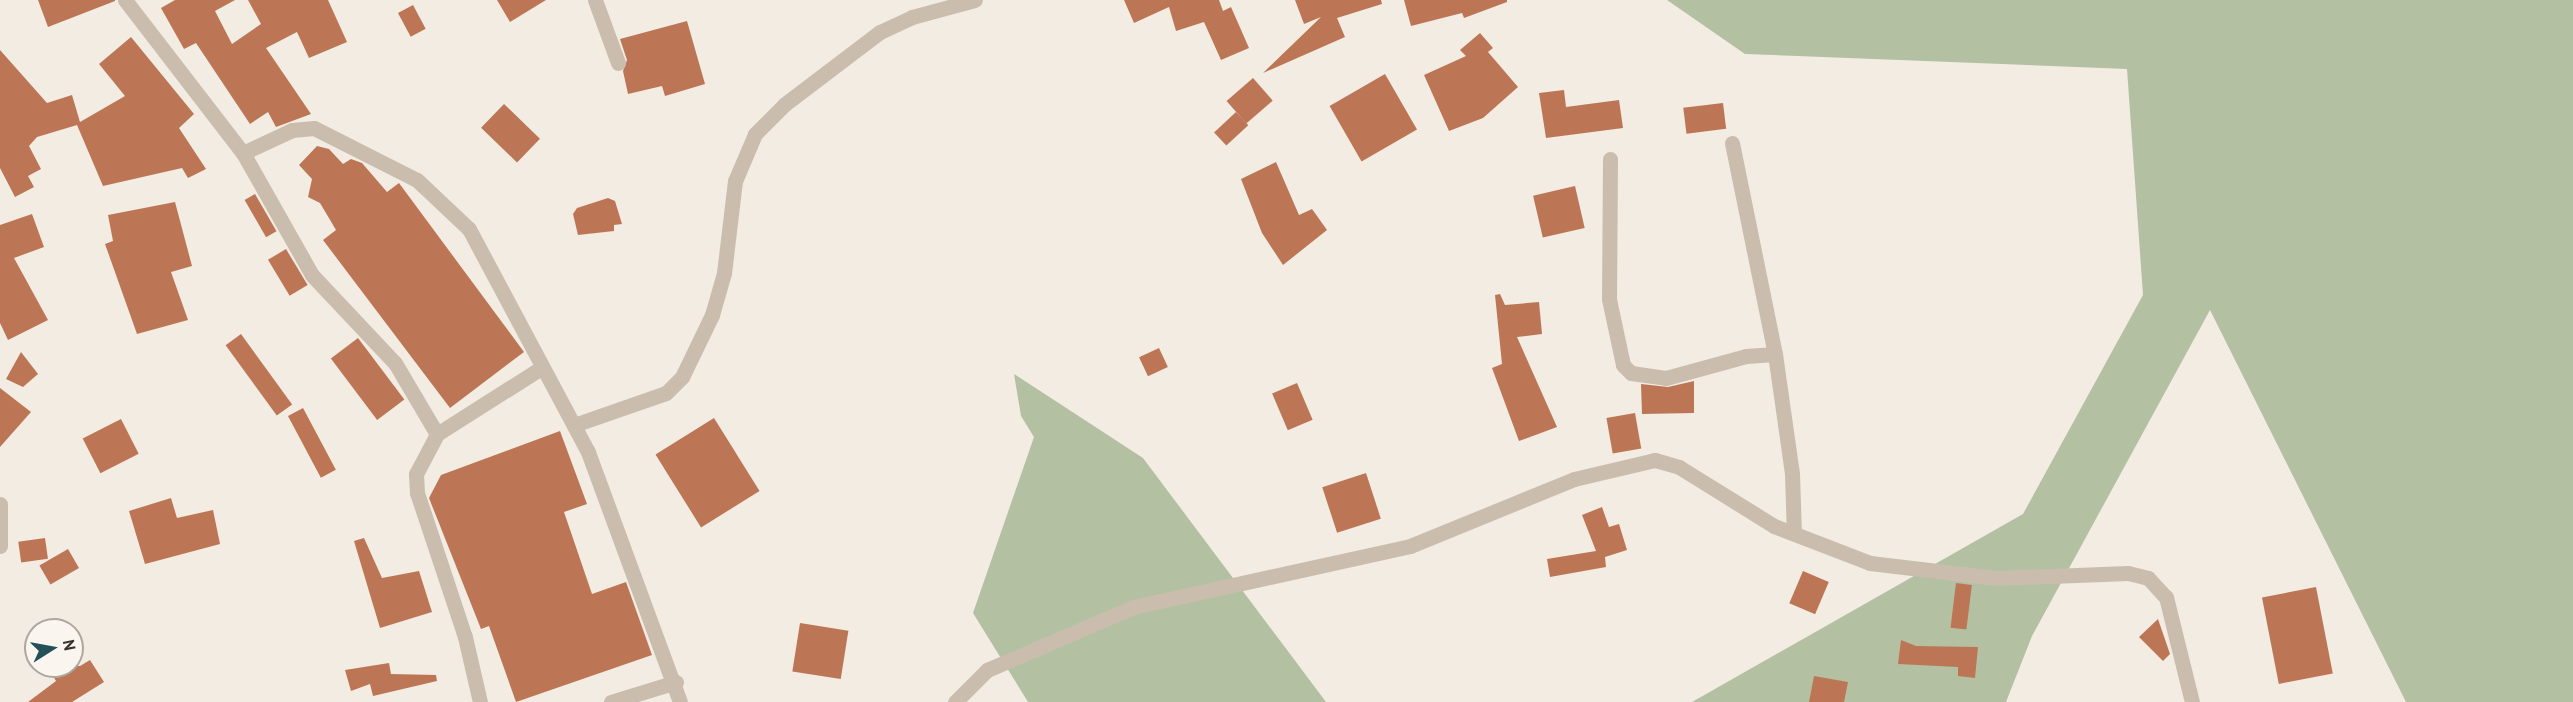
<!DOCTYPE html>
<style>
body{margin:0}
#map{position:relative;width:2573px;height:702px;overflow:hidden;background:#f2ece2;font-family:"PT Sans",sans-serif}
div>[style]{position:absolute}
.green>*{inset:0;background:#b4c0a2}
.building>*{inset:0;background:#bd7655;transform-origin:0 0}
.minor>*{height:15px;margin:-7.5px;padding:0 7.5px;transform-origin:7.5px;border-radius:7.5px;background:#cabdae}
span{translate:-50% -50%;white-space:nowrap;text-align:center;line-height:1.15;-webkit-text-stroke:4.5px #faf5ee;paint-order:stroke}
.north{position:absolute;left:24px;top:618px;width:60px;height:60px;box-sizing:border-box;background:#faf5ee;border:2px solid #ada7a0;border-radius:50%;rotate:79deg;font-size:16px;font-weight:700;line-height:24px;text-align:center;color:#39312c}
.north::after{content:'';display:block;margin:auto;width:21px;height:27px;background:#245158;clip-path:polygon(50% 0,100% 100%,50% 72%,0 100%)}
</style>
<div id="map">
<div class="green">
<i style="clip-path:polygon(1667px 0,2573px 0,2573px 702px,2406px 702px,2210px 310px,2032px 636px,2006px 702px,1692px 702px,2023px 514px,2143px 295px,2127px 69px,1745px 54px)"></i>
<i style="clip-path:polygon(1014px 374px,1143px 458px,1326px 702px,1028px 702px,973px 613px,1034px 437px,1021px 416px)"></i>
</div>
<div class="building">
<i style="clip-path:polygon(38px 0,115px 0,115px 1px,48px 27px)"></i>
<i style="clip-path:polygon(175px 0,235px 0,215px 11px,232px 44px,261px 24px,248px 0,328px 0,347px 42px,309px 58px,297px 32px,266px 48px,311px 114px,276px 127px,268px 112px,250px 124px,196px 43px,184px 49px,161px 8px)"></i>
<i style="clip-path:polygon(497px 0,546px 0,510px 22px)"></i>
<i style="clip-path:polygon(1124px 0,1219px 0,1223px 11px,1231px 7px,1249px 48px,1221px 60px,1204px 22px,1176px 31px,1169px 7px,1134px 23px)"></i>
<i style="clip-path:polygon(1295px 0,1381px 0,1382px 4px,1337px 18px,1345px 37px,1263px 73px,1321px 17px,1304px 24px)"></i>
<i style="clip-path:polygon(1404px 0,1507px 0,1507px 2px,1464px 18px,1462px 13px,1411px 26px)"></i>
<i style="left:413px;top:5px;width:27px;height:17px;rotate:62deg"></i>
<i style="clip-path:polygon(687px 21px,705px 84px,665px 96px,662px 86px,628px 94px,623px 71px,627px 60px,620px 39px)"></i>
<i style="clip-path:polygon(1480px 33px,1493px 48px,1488px 52px,1518px 87px,1483px 118px,1449px 131px,1424px 75px,1466px 56px,1460px 50px)"></i>
<i style="clip-path:polygon(131px 37px,194px 114px,179px 128px,206px 169px,188px 178px,182px 168px,103px 186px,77px 125px,37px 137px,29px 146px,41px 169px,28px 176px,34px 187px,15px 197px,0 168px,0 50px,47px 103px,72px 95px,80px 122px,125px 96px,99px 64px)"></i>
<i style="left:1385px;top:74px;width:64px;height:64px;rotate:60deg"></i>
<i style="left:1253px;top:78px;width:30px;height:35px;rotate:49deg"></i>
<i style="clip-path:polygon(1564px 90px,1566px 107px,1619px 100px,1623px 128px,1546px 138px,1539px 93px)"></i>
<i style="left:1723px;top:103px;width:26px;height:40px;rotate:83deg"></i>
<i style="left:504px;top:104px;width:50px;height:33px;rotate:44deg"></i>
<i style="left:1236px;top:112px;width:18px;height:30px;rotate:47deg"></i>
<i style="clip-path:polygon(317px 146px,329px 149px,343px 164px,351px 159px,362px 163px,387px 192px,399px 183px,524px 352px,450px 408px,323px 240px,336px 230px,320px 203px,308px 197px,312px 179px,299px 165px)"></i>
<i style="clip-path:polygon(1276px 162px,1299px 215px,1312px 209px,1327px 230px,1283px 265px,1262px 233px,1241px 179px)"></i>
<i style="left:1575px;top:186px;width:43px;height:43px;rotate:77deg"></i>
<i style="left:255px;top:194px;width:43px;height:12px;rotate:60deg"></i>
<i style="clip-path:polygon(608px 198px,615px 201px,622px 224px,614px 225px,614px 231px,578px 235px,573px 214px,577px 208px)"></i>
<i style="clip-path:polygon(175px 202px,192px 266px,171px 272px,188px 320px,137px 334px,105px 244px,113px 241px,108px 215px)"></i>
<i style="clip-path:polygon(32px 214px,44px 247px,14px 258px,48px 320px,8px 340px,0 323px,0 225px)"></i>
<i style="left:286px;top:249px;width:42px;height:21px;rotate:59deg"></i>
<i style="clip-path:polygon(1500px 294px,1505px 305px,1539px 302px,1542px 334px,1517px 337px,1557px 427px,1519px 441px,1492px 368px,1502px 364px,1495px 295px)"></i>
<i style="left:241px;top:334px;width:87px;height:19px;rotate:54deg"></i>
<i style="left:358px;top:338px;width:77px;height:34px;rotate:53deg"></i>
<i style="left:1159px;top:348px;width:21px;height:22px;rotate:65deg"></i>
<i style="clip-path:polygon(21px 352px,38px 374px,23px 387px,6px 379px)"></i>
<i style="clip-path:polygon(1694px 381px,1694px 413px,1642px 414px,1641px 384px,1668px 387px)"></i>
<i style="left:1297px;top:383px;width:40px;height:27px;rotate:67deg"></i>
<i style="clip-path:polygon(0 388px,31px 412px,0 447px)"></i>
<i style="left:303px;top:408px;width:70px;height:17px;rotate:62deg"></i>
<i style="left:1635px;top:413px;width:36px;height:29px;rotate:80deg"></i>
<i style="left:714px;top:418px;width:86px;height:69px;rotate:58deg"></i>
<i style="left:121px;top:419px;width:39px;height:43px;rotate:63deg"></i>
<i style="clip-path:polygon(560px 431px,587px 504px,564px 512px,592px 594px,626px 582px,652px 655px,516px 702px,489px 626px,481px 629px,429px 498px,441px 475px)"></i>
<i style="left:1366px;top:473px;width:48px;height:46px;rotate:72deg"></i>
<i style="clip-path:polygon(171px 498px,177px 518px,213px 510px,220px 544px,145px 564px,129px 511px)"></i>
<i style="clip-path:polygon(1602px 507px,1609px 527px,1619px 524px,1627px 550px,1605px 557px,1606px 567px,1550px 577px,1547px 559px,1596px 551px,1582px 515px)"></i>
<i style="left:45px;top:538px;width:21px;height:27px;rotate:82deg"></i>
<i style="clip-path:polygon(364px 538px,382px 578px,419px 571px,432px 612px,380px 628px,354px 541px)"></i>
<i style="left:68px;top:549px;width:22px;height:33px;rotate:60deg"></i>
<i style="left:1803px;top:571px;width:28px;height:35px;rotate:23deg"></i>
<i style="left:1956px;top:583px;width:16px;height:45px;rotate:7deg"></i>
<i style="left:2316px;top:587px;width:88px;height:55px;rotate:79deg"></i>
<i style="clip-path:polygon(2158px 619px,2170px 654px,2163px 661px,2139px 637px)"></i>
<i style="left:800px;top:623px;width:49px;height:49px;rotate:9deg"></i>
<i style="clip-path:polygon(1901px 640px,1916px 646px,1978px 647px,1975px 678px,1958px 676px,1958px 667px,1898px 664px)"></i>
<i style="clip-path:polygon(90px 660px,104px 682px,72px 702px,28px 702px,56px 681px,47px 666px,80px 666px)"></i>
<i style="clip-path:polygon(389px 663px,391px 674px,436px 675px,437px 681px,373px 696px,370px 684px,351px 691px,345px 670px)"></i>
<i style="clip-path:polygon(1814px 676px,1848px 682px,1844px 702px,1809px 702px)"></i>
</div>
<div class="minor">
<i style="left:125px;top:0;width:193px;rotate:52.4deg"></i>
<i style="left:243px;top:153px;width:54px;rotate:-25.1deg"></i>
<i style="left:292px;top:130px;width:22px;rotate:-5deg"></i>
<i style="left:314px;top:128px;width:115px;rotate:26.8deg"></i>
<i style="left:417px;top:180px;width:71px;rotate:43.3deg"></i>
<i style="left:469px;top:229px;width:253px;rotate:61.9deg"></i>
<i style="left:588px;top:452px;width:266px;rotate:69.8deg"></i>
<i style="left:595px;top:0;width:67px;rotate:69.9deg"></i>
<i style="left:1732px;top:143px;width:215px;rotate:78.5deg"></i>
<i style="left:243px;top:153px;width:140px;rotate:60.5deg"></i>
<i style="left:312px;top:275px;width:121px;rotate:46.7deg"></i>
<i style="left:395px;top:363px;width:82px;rotate:59.4deg"></i>
<i style="left:1610px;top:159px;width:140px;rotate:90.4deg"></i>
<i style="left:1609px;top:299px;width:67px;rotate:78deg"></i>
<i style="left:1623px;top:365px;width:11px;rotate:45deg"></i>
<i style="left:1631px;top:373px;width:35px;rotate:8deg"></i>
<i style="left:1666px;top:378px;width:83px;rotate:-15.4deg"></i>
<i style="left:1746px;top:356px;width:29px;rotate:-4deg"></i>
<i style="left:1775px;top:354px;width:121px;rotate:81.9deg"></i>
<i style="left:1792px;top:474px;width:59px;rotate:88.1deg"></i>
<i style="left:574px;top:425px;width:97px;rotate:-19.2deg"></i>
<i style="left:666px;top:393px;width:23px;rotate:-45deg"></i>
<i style="left:682px;top:377px;width:69px;rotate:-64.2deg"></i>
<i style="left:712px;top:315px;width:44px;rotate:-74.1deg"></i>
<i style="left:724px;top:273px;width:93px;rotate:-83.2deg"></i>
<i style="left:735px;top:181px;width:51px;rotate:-66.9deg"></i>
<i style="left:755px;top:134px;width:42px;rotate:-45deg"></i>
<i style="left:785px;top:104px;width:119px;rotate:-37.2deg"></i>
<i style="left:880px;top:32px;width:35px;rotate:-25deg"></i>
<i style="left:912px;top:17px;width:65px;rotate:-15.1deg"></i>
<i style="left:0;top:504px;width:42px;rotate:90deg"></i>
<i style="left:480px;top:702px;width:67px;rotate:-103deg"></i>
<i style="left:465px;top:637px;width:152px;rotate:-108.4deg"></i>
<i style="left:417px;top:493px;width:19px;rotate:-93deg"></i>
<i style="left:416px;top:474px;width:45px;rotate:-62.3deg"></i>
<i style="left:437px;top:434px;width:123px;rotate:-32.4deg"></i>
<i style="left:611px;top:702px;width:68px;rotate:-17.1deg"></i>
<i style="left:955px;top:702px;width:45px;rotate:-45deg"></i>
<i style="left:987px;top:670px;width:159px;rotate:-23.3deg"></i>
<i style="left:1133px;top:607px;width:284px;rotate:-12.4deg"></i>
<i style="left:1410px;top:546px;width:177px;rotate:-22.2deg"></i>
<i style="left:1574px;top:479px;width:83px;rotate:-13.2deg"></i>
<i style="left:1655px;top:460px;width:25px;rotate:16deg"></i>
<i style="left:1679px;top:467px;width:112px;rotate:31.8deg"></i>
<i style="left:1774px;top:526px;width:103px;rotate:21.1deg"></i>
<i style="left:1870px;top:563px;width:127px;rotate:6.8deg"></i>
<i style="left:1996px;top:578px;width:132px;rotate:-2.2deg"></i>
<i style="left:2128px;top:573px;width:21px;rotate:14deg"></i>
<i style="left:2148px;top:578px;width:26px;rotate:47deg"></i>
<i style="left:2166px;top:597px;width:108px;rotate:76.1deg"></i>
</div>
<div class="north">N</div>
</div>
